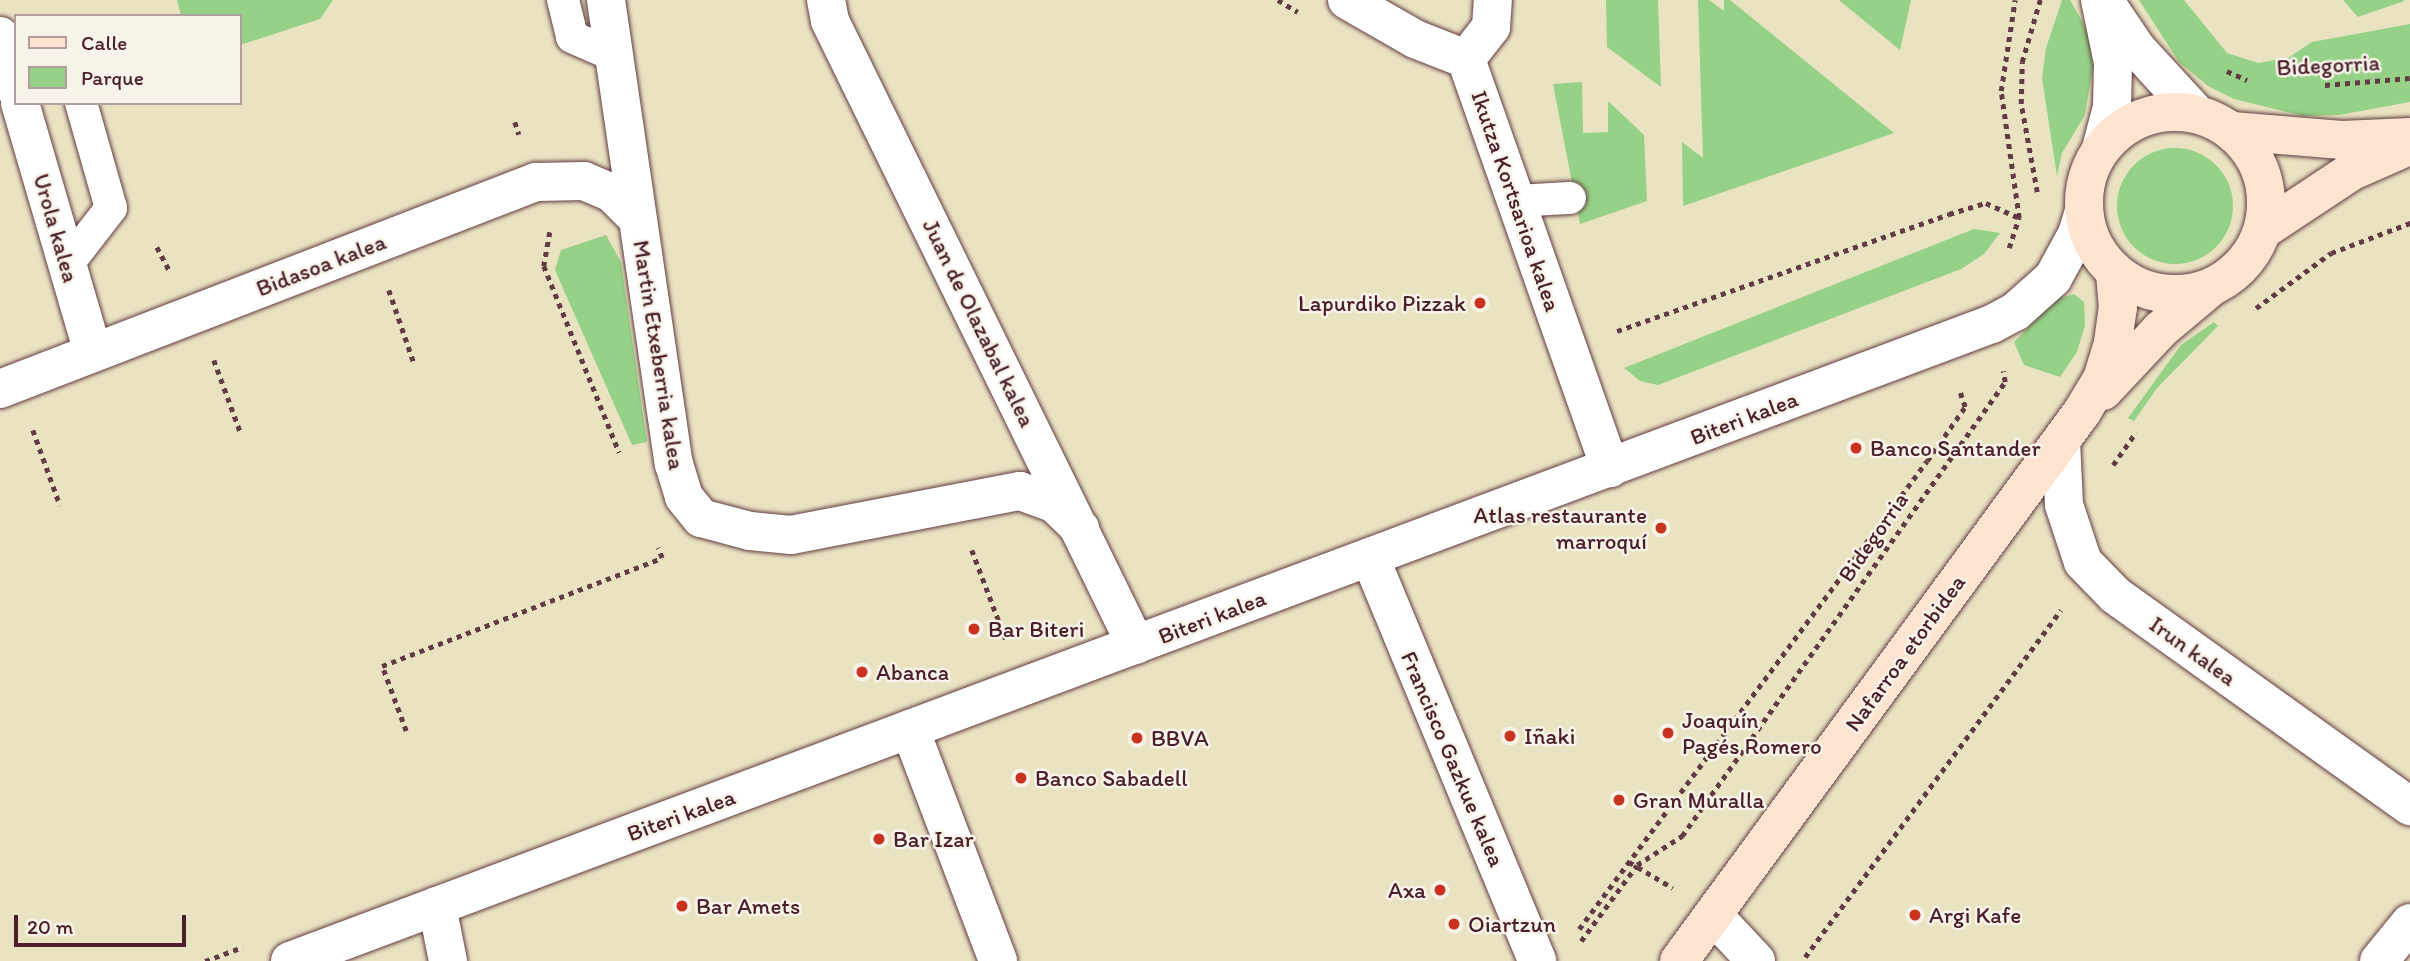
<!DOCTYPE html>
<meta charset="utf-8">
<style>
body{margin:0}
#map{position:relative;width:2410px;height:961px;overflow:hidden;background:#eae3c2;font-family:Itim,sans-serif}
div>[style]{position:absolute}
.green>*{inset:0;background:#95d186}
.round{border-radius:50%}
.path>*{height:4.5px;margin-top:-2.25px;transform-origin:0;background:repeating-linear-gradient(90deg,#623c42 0 5px,transparent 0 10px)}
.roads{filter:drop-shadow(0 0 2px #623c42) drop-shadow(0 0 2px #623c42)}
.lane>*{height:32px;margin:-16px;padding:0 16px;transform-origin:16px;border-radius:16px;background:#fff}
.street>*{height:38px;margin:-19px;padding:0 19px;transform-origin:19px;border-radius:19px;background:#fff}
.secondary>*{height:38px;margin:-19px;padding:0 19px;transform-origin:19px;border-radius:19px;background:#fde4d0}
.secondary>.ring{margin:-19px;padding:0;box-sizing:content-box;background:none;border:38px solid #fde4d0;border-radius:50%}
.dots>*{width:19px;height:19px;translate:-50% -50%;box-sizing:border-box;border:4px solid #f7f3e8;border-radius:50%}
span{translate:-50% -50%;white-space:nowrap;text-align:center;line-height:1.15;-webkit-text-stroke:5px #f7f3e8;paint-order:stroke}
.street-label{font-size:23px;color:#4a1f2b}
.poi-label{font-size:23px;color:#4a1f2b}
.right{translate:-100% -50%;text-align:right}
.left{translate:0 -50%;text-align:left}
.legend{position:absolute;left:14px;top:14px;width:228px;height:91px;box-sizing:border-box;background:#f7f3e8;border:2px solid #b29e9c;margin:0;padding:9px 12px;list-style:none;font-size:21px;color:#4a1f2b}
.legend li{display:flex;align-items:center;gap:14px;height:35px}
.legend b{width:35px;border:2px solid #b29e9c}
.scale{position:absolute;left:14px;top:915px;width:172px;height:32px;box-sizing:border-box;border:4px solid #4a1f2b;border-top:0;padding-left:9px;font-size:21px;line-height:24px;white-space:nowrap;color:#4a1f2b;-webkit-text-stroke:5px #f7f3e8;paint-order:stroke}
</style>
<div id="map">
<div class="green">
<i style="clip-path:polygon(177px 0,333px 0,320px 19px,240px 45px,240px 16px,181px 16px)"></i>
<i style="clip-path:polygon(1606px 0,1658px 0,1661px 87px,1607px 47px)"></i>
<i style="clip-path:polygon(1698px 0,1709px 0,1724px 11px,1724px 0,1730px 0,1894px 133px,1683px 206px,1682px 142px,1703px 158px)"></i>
<i style="clip-path:polygon(1840px 0,1911px 0,1900px 50px,1840px 1px)"></i>
<i style="clip-path:polygon(2062px 0,2070px 0,2089px 33px,2093px 66px,2085px 115px,2062px 153px,2057px 176px,2042px 78px,2046px 48px)"></i>
<i style="clip-path:polygon(2139px 0,2184px 0,2227px 53px,2258px 63px,2288px 58px,2312px 42px,2410px 24px,2410px 102px,2339px 115px,2303px 116px,2234px 99px,2208px 86px,2179px 62px)"></i>
<i style="clip-path:polygon(2343px 0,2404px 0,2404px 1px,2358px 17px)"></i>
<i style="clip-path:polygon(1582px 82px,1583px 133px,1608px 132px,1608px 101px,1644px 135px,1647px 201px,1580px 224px,1553px 84px)"></i>
<i class="round" style="left:2117px;top:148px;width:116px;height:116px"></i>
<i style="clip-path:polygon(1974px 229px,2000px 233px,1984px 254px,1961px 269px,1658px 385px,1640px 381px,1624px 368px)"></i>
<i style="clip-path:polygon(606px 235px,621px 262px,647px 442px,632px 445px,555px 270px,561px 250px)"></i>
<i style="clip-path:polygon(2074px 294px,2084px 302px,2085px 325px,2077px 352px,2060px 377px,2024px 365px,2014px 342px,2055px 300px)"></i>
<i style="clip-path:polygon(2214px 322px,2218px 326px,2157px 388px,2134px 421px,2128px 418px,2181px 345px)"></i>
</div>
<div class="path">
<i style="left:1278px;top:0;width:23px;rotate:31deg"></i>
<i style="left:2227px;top:71px;width:22px;rotate:24deg"></i>
<i style="left:2325px;top:85px;width:85px;rotate:-4.7deg"></i>
<i style="left:515px;top:122px;width:13px;rotate:72deg"></i>
<i style="left:2037px;top:192px;width:89px;rotate:-100.3deg"></i>
<i style="left:2021px;top:104px;width:42px;rotate:-88.6deg"></i>
<i style="left:2022px;top:62px;width:65px;rotate:-73.8deg"></i>
<i style="left:550px;top:232px;width:35px;rotate:100deg"></i>
<i style="left:544px;top:266px;width:201px;rotate:68deg"></i>
<i style="left:157px;top:247px;width:27px;rotate:62deg"></i>
<i style="left:2009px;top:248px;width:32px;rotate:-72deg"></i>
<i style="left:2019px;top:218px;width:128px;rotate:-98.1deg"></i>
<i style="left:2001px;top:91px;width:92px;rotate:-81.3deg"></i>
<i style="left:389px;top:290px;width:77px;rotate:71.1deg"></i>
<i style="left:2256px;top:308px;width:93px;rotate:-36.3deg"></i>
<i style="left:2331px;top:253px;width:85px;rotate:-20.8deg"></i>
<i style="left:1617px;top:331px;width:352px;rotate:-19.4deg"></i>
<i style="left:1949px;top:214px;width:39px;rotate:-17deg"></i>
<i style="left:1986px;top:203px;width:36px;rotate:24deg"></i>
<i style="left:214px;top:360px;width:76px;rotate:69.9deg"></i>
<i style="left:33px;top:430px;width:80px;rotate:70.2deg"></i>
<i style="left:2113px;top:465px;width:40px;rotate:-55.1deg"></i>
<i style="left:972px;top:550px;width:96px;rotate:69.3deg"></i>
<i style="left:406px;top:731px;width:69px;rotate:-110.3deg"></i>
<i style="left:382px;top:666px;width:300px;rotate:-21.1deg"></i>
<i style="left:662px;top:558px;width:11px;rotate:-112deg"></i>
<i style="left:1629px;top:862px;width:51px;rotate:30.6deg"></i>
<i style="left:1579px;top:929px;width:583px;rotate:-53.37deg"></i>
<i style="left:1927px;top:461px;width:66px;rotate:-54.9deg"></i>
<i style="left:1965px;top:407px;width:18px;rotate:-109deg"></i>
<i style="left:1581px;top:941px;width:94px;rotate:-53.6deg"></i>
<i style="left:1637px;top:865px;width:54px;rotate:-32.8deg"></i>
<i style="left:1682px;top:836px;width:557px;rotate:-54.57deg"></i>
<i style="left:2005px;top:382px;width:11px;rotate:-100deg"></i>
<i style="left:1805px;top:957px;width:431px;rotate:-53.6deg"></i>
<i style="left:205px;top:961px;width:40px;rotate:-20.2deg"></i>
</div>
<div class="roads">
<div class="lane">
<i style="left:563px;top:0;width:38px;rotate:76deg"></i>
<i style="left:572px;top:37px;width:47px;rotate:23.8deg"></i>
<i style="left:1516px;top:201px;width:54px;rotate:-3.2deg"></i>
<i style="left:67px;top:265px;width:72px;rotate:-52.3deg"></i>
<i style="left:111px;top:208px;width:109px;rotate:-105.9deg"></i>
</div>
<div class="street">
<i style="left:606px;top:0;width:469px;rotate:81.7deg"></i>
<i style="left:674px;top:464px;width:34px;rotate:73deg"></i>
<i style="left:684px;top:497px;width:27px;rotate:51deg"></i>
<i style="left:701px;top:518px;width:51px;rotate:14.9deg"></i>
<i style="left:750px;top:531px;width:41px;rotate:5.6deg"></i>
<i style="left:791px;top:535px;width:233px;rotate:-10.9deg"></i>
<i style="left:1020px;top:491px;width:37px;rotate:20deg"></i>
<i style="left:1055px;top:504px;width:35px;rotate:44deg"></i>
<i style="left:826px;top:0;width:21px;rotate:79deg"></i>
<i style="left:830px;top:21px;width:695px;rotate:63.88deg"></i>
<i style="left:1347px;top:0;width:78px;rotate:29.8deg"></i>
<i style="left:1415px;top:39px;width:55px;rotate:21.4deg"></i>
<i style="left:1466px;top:59px;width:434px;rotate:70.6deg"></i>
<i style="left:2100px;top:0;width:64px;rotate:78.3deg"></i>
<i style="left:2113px;top:63px;width:44px;rotate:91.3deg"></i>
<i style="left:2112px;top:107px;width:43px;rotate:104.7deg"></i>
<i style="left:2110px;top:9px;width:48px;rotate:56deg"></i>
<i style="left:2137px;top:49px;width:86px;rotate:47.4deg"></i>
<i style="left:0;top:36px;width:56px;rotate:73.5deg"></i>
<i style="left:1466px;top:59px;width:41px;rotate:-52deg"></i>
<i style="left:1491px;top:27px;width:27px;rotate:-86deg"></i>
<i style="left:20px;top:103px;width:260px;rotate:73.7deg"></i>
<i style="left:0;top:389px;width:575px;rotate:-21.12deg"></i>
<i style="left:536px;top:182px;width:48px;rotate:-1.2deg"></i>
<i style="left:584px;top:181px;width:30px;rotate:23deg"></i>
<i style="left:612px;top:193px;width:35px;rotate:45deg"></i>
<i style="left:2061px;top:441px;width:64px;rotate:87.3deg"></i>
<i style="left:2064px;top:505px;width:60px;rotate:71.6deg"></i>
<i style="left:2083px;top:562px;width:46px;rotate:45.9deg"></i>
<i style="left:2115px;top:595px;width:363px;rotate:35.6deg"></i>
<i style="left:1370px;top:557px;width:437px;rotate:67.5deg"></i>
<i style="left:910px;top:729px;width:248px;rotate:69.2deg"></i>
<i style="left:437px;top:906px;width:56px;rotate:78.7deg"></i>
<i style="left:1713px;top:915px;width:63px;rotate:46.9deg"></i>
<i style="left:290px;top:961px;width:1817px;rotate:-20.52deg"></i>
<i style="left:1992px;top:324px;width:26px;rotate:-28deg"></i>
<i style="left:2015px;top:312px;width:51px;rotate:-41.8deg"></i>
<i style="left:2053px;top:278px;width:50px;rotate:-61.4deg"></i>
<i style="left:2077px;top:234px;width:24px;rotate:-73deg"></i>
<i style="left:2379px;top:961px;width:49px;rotate:-50.8deg"></i>
</div>
<div class="secondary">
<i class="ring" style="left:2084px;top:112px;width:144px;height:144px"></i>
<i style="left:2232px;top:131px;width:110px;rotate:4.7deg"></i>
<i style="left:2342px;top:140px;width:68px;rotate:-2.5deg"></i>
<i style="left:2263px;top:230px;width:107px;rotate:-33.5deg"></i>
<i style="left:2352px;top:171px;width:62px;rotate:-23.7deg"></i>
<i style="left:2103px;top:391px;width:83px;rotate:-46.9deg"></i>
<i style="left:2160px;top:330px;width:65px;rotate:-40deg"></i>
<i style="left:1679px;top:961px;width:681px;rotate:-53.72deg"></i>
<i style="left:2082px;top:412px;width:39px;rotate:-59deg"></i>
<i style="left:2102px;top:379px;width:39px;rotate:-73deg"></i>
<i style="left:2113px;top:342px;width:34px;rotate:-82deg"></i>
<i style="left:2118px;top:308px;width:35px;rotate:-95deg"></i>
</div>
</div>
<div class="dots">
<i style="left:1480px;top:303px;background:#c8321e"></i>
<i style="left:1856px;top:448px;background:#c8321e"></i>
<i style="left:1661px;top:528px;background:#c8321e"></i>
<i style="left:974px;top:629px;background:#c8321e"></i>
<i style="left:862px;top:672px;background:#c8321e"></i>
<i style="left:1668px;top:733px;background:#c8321e"></i>
<i style="left:1510px;top:736px;background:#c8321e"></i>
<i style="left:1137px;top:738px;background:#c8321e"></i>
<i style="left:1021px;top:778px;background:#c8321e"></i>
<i style="left:1619px;top:800px;background:#c8321e"></i>
<i style="left:879px;top:839px;background:#c8321e"></i>
<i style="left:1440px;top:890px;background:#c8321e"></i>
<i style="left:682px;top:906px;background:#c8321e"></i>
<i style="left:1915px;top:915px;background:#c8321e"></i>
<i style="left:1454px;top:924px;background:#c8321e"></i>
</div>
<div class="street-label">
<span style="left:2328px;top:65px;rotate:-3deg">Bidegorria</span>
<span style="left:1516px;top:201px;rotate:71deg">Ikutza Kortsarioa kalea</span>
<span style="left:56px;top:228px;rotate:74deg">Urola kalea</span>
<span style="left:321px;top:265px;rotate:-21deg">Bidasoa kalea</span>
<span style="left:979px;top:323px;rotate:64deg">Juan de Olazabal kalea</span>
<span style="left:659px;top:355px;rotate:81deg">Martin Etxeberria kalea</span>
<span style="left:1744px;top:418px;rotate:-21deg">Biteri kalea</span>
<span style="left:1873px;top:537px;rotate:-55deg">Bidegorria</span>
<span style="left:1212px;top:617px;rotate:-21deg">Biteri kalea</span>
<span style="left:2193px;top:651px;rotate:36deg">Irun kalea</span>
<span style="left:1905px;top:653px;rotate:-54deg">Nafarroa etorbidea</span>
<span style="left:1453px;top:759px;rotate:67deg">Francisco Gazkue kalea</span>
<span style="left:681px;top:815px;rotate:-20deg">Biteri kalea</span>
</div>
<div class="poi-label">
<span class="right" style="left:1466px;top:303px">Lapurdiko Pizzak</span>
<span class="left" style="left:1870px;top:448px">Banco Santander</span>
<span class="right" style="left:1647px;top:528px">Atlas restaurante<br>marroquí</span>
<span class="left" style="left:988px;top:629px">Bar Biteri</span>
<span class="left" style="left:876px;top:672px">Abanca</span>
<span class="left" style="left:1682px;top:733px">Joaquín<br>Pagés Romero</span>
<span class="left" style="left:1524px;top:736px">Iñaki</span>
<span class="left" style="left:1151px;top:738px">BBVA</span>
<span class="left" style="left:1035px;top:778px">Banco Sabadell</span>
<span class="left" style="left:1633px;top:800px">Gran Muralla</span>
<span class="left" style="left:893px;top:839px">Bar Izar</span>
<span class="right" style="left:1426px;top:890px">Axa</span>
<span class="left" style="left:696px;top:906px">Bar Amets</span>
<span class="left" style="left:1929px;top:915px">Argi Kafe</span>
<span class="left" style="left:1468px;top:924px">Oiartzun</span>
</div>
<ul class="legend">
<li><b style="height:9px;background:#fde4d0"></b>Calle</li>
<li><b style="height:19px;background:#95d186"></b>Parque</li>
</ul>
<div class="scale">20 m</div>
</div>
